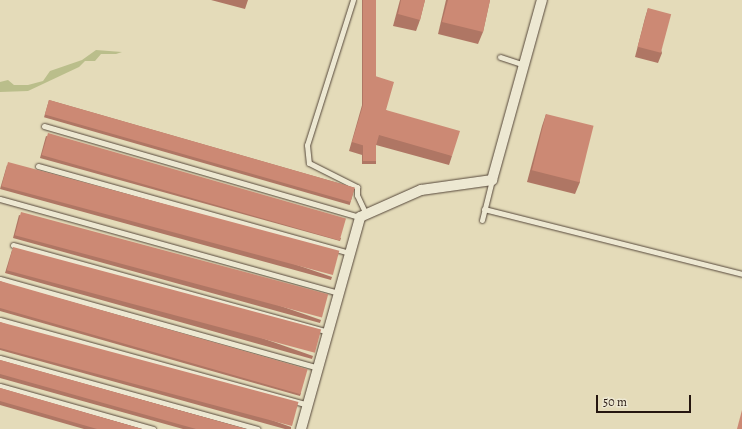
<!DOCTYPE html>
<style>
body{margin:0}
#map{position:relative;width:742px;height:429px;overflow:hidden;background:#e4dbb9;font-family:Alegreya,serif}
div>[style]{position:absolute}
.green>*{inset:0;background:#babe8b}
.roads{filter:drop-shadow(0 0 1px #55473a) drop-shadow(0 0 1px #55473a)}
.service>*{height:5px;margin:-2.5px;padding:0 2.5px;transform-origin:2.5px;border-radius:2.5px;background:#ede8d2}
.minor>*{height:10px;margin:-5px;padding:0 5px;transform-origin:5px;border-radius:5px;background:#ede8d2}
.wall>*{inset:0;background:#af7664;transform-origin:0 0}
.building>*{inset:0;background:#cc8974;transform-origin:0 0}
span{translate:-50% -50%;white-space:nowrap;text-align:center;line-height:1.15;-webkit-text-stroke:3px #ede8d2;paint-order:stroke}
.scale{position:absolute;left:596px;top:395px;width:95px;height:18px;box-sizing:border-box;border:2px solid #251610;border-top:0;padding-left:5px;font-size:12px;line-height:14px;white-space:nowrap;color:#251610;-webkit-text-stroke:3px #ede8d2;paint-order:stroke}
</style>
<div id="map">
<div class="green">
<i style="clip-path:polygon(96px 50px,122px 52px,116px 54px,101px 54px,95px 61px,85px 61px,79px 67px,28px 91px,0 92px,0 82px,8px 80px,14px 85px,28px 85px,43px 81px,50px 71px,82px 60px)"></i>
</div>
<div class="roads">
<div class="service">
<i style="left:353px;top:0;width:152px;rotate:107.6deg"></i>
<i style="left:307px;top:145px;width:18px;rotate:84deg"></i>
<i style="left:309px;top:163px;width:54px;rotate:26.6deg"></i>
<i style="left:357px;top:187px;width:8px;rotate:90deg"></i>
<i style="left:357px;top:195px;width:21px;rotate:65deg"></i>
<i style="left:500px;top:57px;width:26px;rotate:18deg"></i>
<i style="left:44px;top:126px;width:329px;rotate:16.1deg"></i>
<i style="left:38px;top:166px;width:324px;rotate:15.6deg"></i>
<i style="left:0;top:199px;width:352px;rotate:15.5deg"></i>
<i style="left:484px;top:209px;width:266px;rotate:14.1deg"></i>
<i style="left:482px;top:220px;width:41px;rotate:-76deg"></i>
<i style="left:13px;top:245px;width:327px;rotate:15.4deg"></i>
<i style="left:0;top:279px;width:330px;rotate:15.6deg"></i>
<i style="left:0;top:320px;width:320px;rotate:15.4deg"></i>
<i style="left:0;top:358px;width:267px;rotate:15.4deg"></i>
<i style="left:0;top:386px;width:159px;rotate:15.7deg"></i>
</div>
<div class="minor">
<i style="left:301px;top:429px;width:220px;rotate:-74.4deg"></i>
<i style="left:360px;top:217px;width:67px;rotate:-23.9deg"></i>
<i style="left:421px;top:190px;width:72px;rotate:-8deg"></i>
<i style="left:492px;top:180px;width:187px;rotate:-74.5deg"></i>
</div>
</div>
<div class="wall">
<i style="clip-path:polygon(211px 0,248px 0,245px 9px)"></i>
<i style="left:362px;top:0;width:14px;height:164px"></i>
<i style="clip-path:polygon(400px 0,425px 0,420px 20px,416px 31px,393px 26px)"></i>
<i style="clip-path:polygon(446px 0,490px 0,483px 32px,478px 44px,438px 34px)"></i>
<i style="clip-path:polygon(648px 8px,662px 53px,658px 63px,635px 57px,645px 18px)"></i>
<i style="clip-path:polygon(372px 75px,386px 110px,452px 156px,449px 165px,376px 145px,372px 158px,349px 151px,368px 84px)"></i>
<i style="left:49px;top:100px;width:318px;height:18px;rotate:16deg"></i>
<i style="clip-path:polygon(546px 114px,580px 182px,575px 194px,527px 182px,542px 126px)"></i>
<i style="clip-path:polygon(46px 136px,341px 238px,340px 241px,40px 158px)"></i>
<i style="clip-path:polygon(7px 165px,332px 277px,331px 280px,0 189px)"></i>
<i style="clip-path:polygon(19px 215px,321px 320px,320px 323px,13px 238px)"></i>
<i style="clip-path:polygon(12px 250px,313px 356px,312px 359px,5px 273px)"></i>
<i style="clip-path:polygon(0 281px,301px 393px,300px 396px,0 311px)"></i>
<i style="clip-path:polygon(0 322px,291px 427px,291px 429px,285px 429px,0 350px)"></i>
<i style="clip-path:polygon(0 360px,246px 429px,183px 429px,0 378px)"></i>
<i style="clip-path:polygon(0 388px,142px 429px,84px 429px,0 405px)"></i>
</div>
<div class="building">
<i style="left:363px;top:0;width:13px;height:161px"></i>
<i style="clip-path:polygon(401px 0,425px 0,420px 20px,398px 14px)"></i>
<i style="clip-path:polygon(448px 0,490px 0,483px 32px,442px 22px)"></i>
<i style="left:648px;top:8px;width:24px;height:40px;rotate:15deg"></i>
<i style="clip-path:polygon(372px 75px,394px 82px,386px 110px,460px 131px,452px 156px,379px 135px,375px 149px,352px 142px)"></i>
<i style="left:49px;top:100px;width:318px;height:15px;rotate:16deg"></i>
<i style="left:546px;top:114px;width:49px;height:58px;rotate:14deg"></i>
<i style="left:48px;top:133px;width:310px;height:23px;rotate:16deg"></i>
<i style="left:8px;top:162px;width:343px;height:25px;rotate:15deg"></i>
<i style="left:21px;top:212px;width:318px;height:24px;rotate:15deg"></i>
<i style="left:13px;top:247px;width:319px;height:24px;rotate:15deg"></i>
<i style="left:0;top:281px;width:320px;height:26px;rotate:16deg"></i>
<i style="left:0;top:322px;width:309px;height:25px;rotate:15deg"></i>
<i style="clip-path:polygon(0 360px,246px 429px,196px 429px,0 374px)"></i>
<i style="clip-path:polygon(0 388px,142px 429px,97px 429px,0 401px)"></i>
<i style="clip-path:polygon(742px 410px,742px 429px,737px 429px)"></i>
</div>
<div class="scale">50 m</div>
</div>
